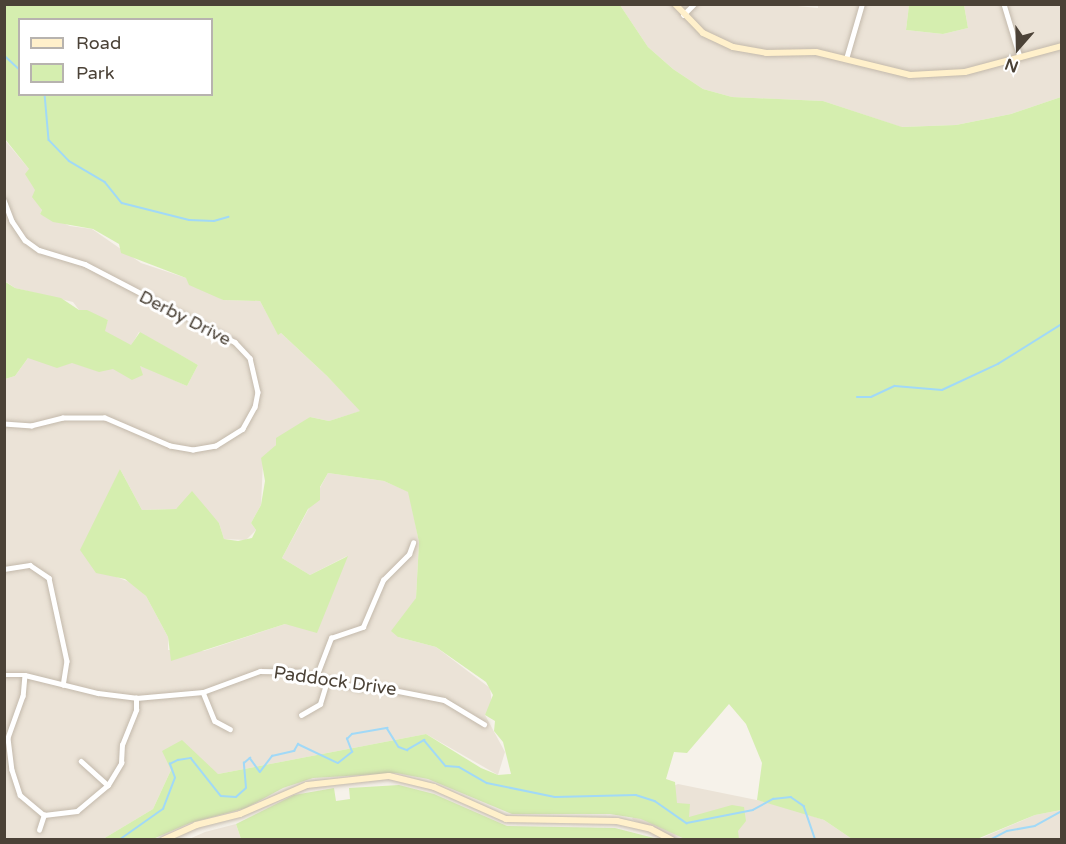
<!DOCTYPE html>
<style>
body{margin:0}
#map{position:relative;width:1066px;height:844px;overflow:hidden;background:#f6f2ea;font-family:"Varela Round",sans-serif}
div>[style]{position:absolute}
.residential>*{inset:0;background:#ebe3d7}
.green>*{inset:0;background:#d5eeaf}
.stream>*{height:1.5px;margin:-0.75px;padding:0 0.75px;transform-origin:0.75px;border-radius:0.75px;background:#a1d9f7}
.roads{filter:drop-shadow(0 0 2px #c3b9ab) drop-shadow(0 0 2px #c3b9ab)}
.street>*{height:4.5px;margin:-2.25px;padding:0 2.25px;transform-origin:2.25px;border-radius:2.25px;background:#fff}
.secondary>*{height:6px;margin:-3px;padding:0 3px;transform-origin:3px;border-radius:3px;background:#fff0cb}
span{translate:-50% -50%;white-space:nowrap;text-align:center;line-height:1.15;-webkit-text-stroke:6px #fff;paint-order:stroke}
.street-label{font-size:18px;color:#4b4237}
.frame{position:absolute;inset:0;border:6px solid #4b4237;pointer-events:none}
.legend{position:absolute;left:18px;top:18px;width:195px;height:78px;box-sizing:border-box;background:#fff;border:2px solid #b7b3af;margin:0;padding:8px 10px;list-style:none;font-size:18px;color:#4b4237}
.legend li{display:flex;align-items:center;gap:12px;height:30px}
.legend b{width:30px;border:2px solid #b7b3af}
.north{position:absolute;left:988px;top:18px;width:60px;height:60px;-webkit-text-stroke:4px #fff;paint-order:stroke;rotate:200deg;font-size:16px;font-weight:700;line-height:24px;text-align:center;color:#4b4237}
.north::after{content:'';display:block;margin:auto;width:21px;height:27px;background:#4b4237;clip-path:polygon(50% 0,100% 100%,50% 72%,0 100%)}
</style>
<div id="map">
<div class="residential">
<i style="clip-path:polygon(777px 4px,818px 8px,818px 4px,909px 5px,906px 30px,943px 34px,968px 28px,964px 5px,1061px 5px,1061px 97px,1011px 114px,956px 125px,901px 127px,823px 101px,732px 97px,703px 89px,673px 69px,648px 47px,620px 5px)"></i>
<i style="clip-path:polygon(4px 139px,29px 169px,42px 210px,40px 214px,70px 226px,92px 229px,141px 263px,186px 278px,223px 300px,260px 301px,278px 334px,281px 333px,327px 376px,361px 411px,329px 421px,310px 417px,276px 445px,263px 462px,261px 505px,251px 523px,256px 530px,246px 540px,224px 539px,219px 523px,193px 495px,176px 509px,142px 510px,120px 469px,109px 574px,132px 583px,146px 596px,168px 637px,168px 650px,204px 651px,285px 624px,301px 626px,347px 556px,310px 575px,282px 558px,328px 473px,384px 481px,409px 492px,419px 542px,416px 598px,398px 637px,436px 647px,490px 688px,492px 704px,485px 715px,505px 752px,498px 775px,426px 734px,218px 774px,171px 770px,153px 809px,103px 839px,5px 839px,5px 379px,15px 376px,34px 350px,72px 345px,147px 368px,187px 386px,198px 365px,139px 332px,131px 346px,104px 331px,108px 320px,79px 310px,73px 302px,15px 288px,5px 281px)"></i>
<i style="clip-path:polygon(678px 784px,776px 804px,824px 820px,852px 839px,671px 839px,632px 819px,643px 799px)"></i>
<i style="clip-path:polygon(1061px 810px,1061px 839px,977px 840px,1035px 815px)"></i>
<i style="clip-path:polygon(236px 824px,241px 839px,187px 840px,205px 832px)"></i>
</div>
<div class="green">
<i style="clip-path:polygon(evenodd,4px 5px,620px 5px,648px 47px,673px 69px,703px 89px,732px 97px,823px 101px,902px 127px,956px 125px,1011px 114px,1061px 97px,1061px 810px,1035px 815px,977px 839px,852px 839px,824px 820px,757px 800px,762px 763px,746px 724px,729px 704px,687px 753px,674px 752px,666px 779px,675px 782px,677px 803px,690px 804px,689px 817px,732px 805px,744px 807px,746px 821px,738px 831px,739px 839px,685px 839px,641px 819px,610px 814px,512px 814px,428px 779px,396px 773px,313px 778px,283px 788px,246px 808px,190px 823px,153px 839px,103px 839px,153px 809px,171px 770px,162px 751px,182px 740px,218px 774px,426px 734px,481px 768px,498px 775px,511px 774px,503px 742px,494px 731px,495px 721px,485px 715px,493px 695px,486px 682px,436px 647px,398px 637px,391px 631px,416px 598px,419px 542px,408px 492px,384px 481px,328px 473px,320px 487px,320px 500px,308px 509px,282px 558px,310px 575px,348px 556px,317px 633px,285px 624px,171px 661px,168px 637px,146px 596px,125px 579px,96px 573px,80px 550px,120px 469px,142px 510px,176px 509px,192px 491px,219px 523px,224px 539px,238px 541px,252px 538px,256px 530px,251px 523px,261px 505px,265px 481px,261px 458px,276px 445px,276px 438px,310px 417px,329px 421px,360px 411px,327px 376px,281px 333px,278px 335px,260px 301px,223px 300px,189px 285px,186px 278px,121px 253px,119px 244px,93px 229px,53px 222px,40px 214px,42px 210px,32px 197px,35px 190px,25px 174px,29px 169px,5px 139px,4px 5px,20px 20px,212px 20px,212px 94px,20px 94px,20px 20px)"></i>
<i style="clip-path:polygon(909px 5px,964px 5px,968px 28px,943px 34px,906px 30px)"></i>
<i style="clip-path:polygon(4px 281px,15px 288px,61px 298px,79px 310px,87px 310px,108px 320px,105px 331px,131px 345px,140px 332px,179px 354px,198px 365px,187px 386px,140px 366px,143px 375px,132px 380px,113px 369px,99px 372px,72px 363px,57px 368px,28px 358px,15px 376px,5px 379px)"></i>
<i style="clip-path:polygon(399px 785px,434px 794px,507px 826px,615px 828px,658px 839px,241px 839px,236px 824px,294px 795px,334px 788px,336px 801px,350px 799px,349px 788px)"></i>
</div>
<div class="stream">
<i style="left:4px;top:55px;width:22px;rotate:43deg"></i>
<i style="left:45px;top:94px;width:46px;rotate:85deg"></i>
<i style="left:49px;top:140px;width:29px;rotate:46deg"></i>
<i style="left:69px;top:161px;width:42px;rotate:30.3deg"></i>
<i style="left:105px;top:182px;width:27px;rotate:51deg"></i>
<i style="left:122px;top:203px;width:69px;rotate:14.2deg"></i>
<i style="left:189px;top:220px;width:25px;rotate:2deg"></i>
<i style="left:214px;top:221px;width:15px;rotate:-16deg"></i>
<i style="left:857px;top:397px;width:14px"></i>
<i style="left:871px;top:397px;width:26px;rotate:-25deg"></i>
<i style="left:895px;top:386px;width:47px;rotate:4.9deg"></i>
<i style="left:942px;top:390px;width:62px;rotate:-24.9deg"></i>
<i style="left:998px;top:364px;width:75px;rotate:-32deg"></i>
<i style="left:119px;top:840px;width:54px;rotate:-35.2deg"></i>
<i style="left:163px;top:809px;width:33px;rotate:-69deg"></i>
<i style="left:175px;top:778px;width:15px;rotate:-110deg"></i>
<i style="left:170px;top:764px;width:9px;rotate:-27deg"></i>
<i style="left:178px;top:760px;width:13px;rotate:-9deg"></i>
<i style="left:191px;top:758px;width:48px;rotate:51.7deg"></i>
<i style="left:221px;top:796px;width:15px;rotate:4deg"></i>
<i style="left:236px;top:797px;width:13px;rotate:-42deg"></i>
<i style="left:246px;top:788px;width:25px;rotate:-95deg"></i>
<i style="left:244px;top:763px;width:8px;rotate:-40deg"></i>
<i style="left:250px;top:758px;width:17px;rotate:54deg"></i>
<i style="left:260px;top:772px;width:20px;rotate:-53deg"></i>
<i style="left:272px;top:756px;width:23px;rotate:-13deg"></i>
<i style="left:294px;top:751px;width:8px;rotate:-60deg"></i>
<i style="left:298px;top:744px;width:44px;rotate:25.4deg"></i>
<i style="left:338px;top:763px;width:18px;rotate:-38deg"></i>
<i style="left:352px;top:752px;width:14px;rotate:-111deg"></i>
<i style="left:347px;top:739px;width:7px;rotate:-45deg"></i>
<i style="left:352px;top:734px;width:36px;rotate:-10deg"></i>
<i style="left:387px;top:728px;width:22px;rotate:58deg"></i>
<i style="left:399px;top:747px;width:9px;rotate:21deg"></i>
<i style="left:407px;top:750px;width:20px;rotate:-30deg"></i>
<i style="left:424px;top:740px;width:34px;rotate:50deg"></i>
<i style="left:446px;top:766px;width:13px;rotate:4deg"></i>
<i style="left:459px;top:767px;width:32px;rotate:30deg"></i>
<i style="left:487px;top:783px;width:69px;rotate:11.6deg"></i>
<i style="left:555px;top:797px;width:81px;rotate:-1.4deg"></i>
<i style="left:636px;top:795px;width:20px;rotate:18deg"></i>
<i style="left:655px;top:801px;width:39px;rotate:35deg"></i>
<i style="left:687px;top:823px;width:67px;rotate:-11.1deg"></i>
<i style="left:753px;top:810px;width:23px;rotate:-29deg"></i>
<i style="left:773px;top:799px;width:18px;rotate:-6deg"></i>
<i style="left:791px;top:797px;width:16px;rotate:35deg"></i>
<i style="left:804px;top:806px;width:36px;rotate:71deg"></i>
<i style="left:990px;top:840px;width:19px;rotate:-28deg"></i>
<i style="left:1007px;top:831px;width:28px;rotate:-10deg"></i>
<i style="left:1035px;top:826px;width:31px;rotate:-29deg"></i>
</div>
<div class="roads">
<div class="street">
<i style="left:1004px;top:4px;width:55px;rotate:73.2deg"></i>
<i style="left:683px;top:15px;width:16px;rotate:-45deg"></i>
<i style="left:846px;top:59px;width:57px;rotate:-73.8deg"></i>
<i style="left:4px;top:200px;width:22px;rotate:69deg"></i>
<i style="left:12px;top:221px;width:23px;rotate:56deg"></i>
<i style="left:25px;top:240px;width:17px;rotate:36deg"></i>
<i style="left:39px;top:250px;width:48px;rotate:16.9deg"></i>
<i style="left:85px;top:264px;width:169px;rotate:27.5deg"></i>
<i style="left:235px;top:342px;width:22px;rotate:47deg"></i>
<i style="left:250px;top:358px;width:35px;rotate:77deg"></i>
<i style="left:258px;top:392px;width:15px;rotate:101deg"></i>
<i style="left:255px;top:407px;width:25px;rotate:119deg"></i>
<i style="left:243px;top:429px;width:32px;rotate:148deg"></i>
<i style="left:216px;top:446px;width:23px;rotate:170deg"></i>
<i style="left:193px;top:450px;width:23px;rotate:-170deg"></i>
<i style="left:170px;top:446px;width:71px;rotate:-156.7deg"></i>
<i style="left:105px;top:418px;width:42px;rotate:180deg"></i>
<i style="left:63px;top:418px;width:32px;rotate:166deg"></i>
<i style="left:32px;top:426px;width:28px;rotate:-176deg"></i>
<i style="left:4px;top:569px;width:26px;rotate:-9deg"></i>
<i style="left:30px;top:565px;width:23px;rotate:34deg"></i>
<i style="left:49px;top:578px;width:85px;rotate:77.8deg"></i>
<i style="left:67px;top:661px;width:24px;rotate:99deg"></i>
<i style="left:4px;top:675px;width:21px"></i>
<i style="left:25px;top:675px;width:75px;rotate:13.9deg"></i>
<i style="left:98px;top:693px;width:38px;rotate:7deg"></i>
<i style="left:136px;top:698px;width:67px;rotate:-5.1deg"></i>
<i style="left:203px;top:692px;width:61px;rotate:-20.2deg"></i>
<i style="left:260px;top:671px;width:39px;rotate:1deg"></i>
<i style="left:299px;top:672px;width:63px;rotate:14.7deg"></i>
<i style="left:360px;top:688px;width:23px"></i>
<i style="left:383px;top:688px;width:62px;rotate:11.1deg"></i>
<i style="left:444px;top:700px;width:47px;rotate:31deg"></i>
<i style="left:25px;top:675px;width:21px;rotate:95deg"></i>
<i style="left:23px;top:696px;width:45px;rotate:109.7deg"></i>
<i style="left:8px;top:738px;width:32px;rotate:83deg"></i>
<i style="left:12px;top:770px;width:26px;rotate:72deg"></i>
<i style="left:20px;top:795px;width:31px;rotate:40deg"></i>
<i style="left:44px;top:815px;width:33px;rotate:-7deg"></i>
<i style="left:77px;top:811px;width:40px;rotate:-40deg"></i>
<i style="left:108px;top:785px;width:26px;rotate:-59deg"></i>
<i style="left:121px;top:763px;width:18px;rotate:-87deg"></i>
<i style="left:122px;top:745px;width:38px;rotate:-68deg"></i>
<i style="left:136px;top:710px;width:12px;rotate:-90deg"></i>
<i style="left:316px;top:677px;width:42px;rotate:-69deg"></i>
<i style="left:331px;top:638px;width:34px;rotate:-19deg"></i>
<i style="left:363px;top:627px;width:51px;rotate:-66.9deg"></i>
<i style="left:383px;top:580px;width:37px;rotate:-45deg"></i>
<i style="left:409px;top:554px;width:12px;rotate:-70deg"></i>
<i style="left:203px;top:692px;width:31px;rotate:68deg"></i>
<i style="left:215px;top:721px;width:17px;rotate:28deg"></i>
<i style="left:301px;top:715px;width:22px;rotate:-30deg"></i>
<i style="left:320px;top:704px;width:24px;rotate:-73deg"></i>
<i style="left:81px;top:761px;width:36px;rotate:42deg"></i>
<i style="left:39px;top:830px;width:16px;rotate:-72deg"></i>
</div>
<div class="secondary">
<i style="left:675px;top:4px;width:40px;rotate:46deg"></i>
<i style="left:703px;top:33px;width:33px;rotate:25deg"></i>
<i style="left:733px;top:47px;width:34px;rotate:10deg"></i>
<i style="left:766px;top:53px;width:50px;rotate:-1.1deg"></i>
<i style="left:816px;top:52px;width:97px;rotate:13.7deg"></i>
<i style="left:910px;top:75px;width:55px;rotate:-3.1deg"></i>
<i style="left:965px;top:72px;width:100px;rotate:-15deg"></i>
<i style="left:163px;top:840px;width:36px;rotate:-24deg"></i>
<i style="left:196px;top:825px;width:45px;rotate:-14deg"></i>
<i style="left:240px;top:814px;width:73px;rotate:-23.4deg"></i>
<i style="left:307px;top:785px;width:82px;rotate:-6.3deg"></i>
<i style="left:389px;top:776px;width:46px;rotate:13.7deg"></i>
<i style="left:434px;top:787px;width:79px;rotate:24deg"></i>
<i style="left:506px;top:819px;width:111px;rotate:1deg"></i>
<i style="left:617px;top:821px;width:35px;rotate:13deg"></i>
<i style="left:651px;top:829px;width:24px;rotate:28deg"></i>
</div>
</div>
<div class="street-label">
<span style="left:185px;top:318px;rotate:27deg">Derby Drive</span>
<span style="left:335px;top:681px;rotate:8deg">Paddock Drive</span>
</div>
<div class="frame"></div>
<ul class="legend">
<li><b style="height:8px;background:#fff0cb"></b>Road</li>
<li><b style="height:16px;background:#d5eeaf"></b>Park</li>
</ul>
<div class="north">N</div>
</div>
